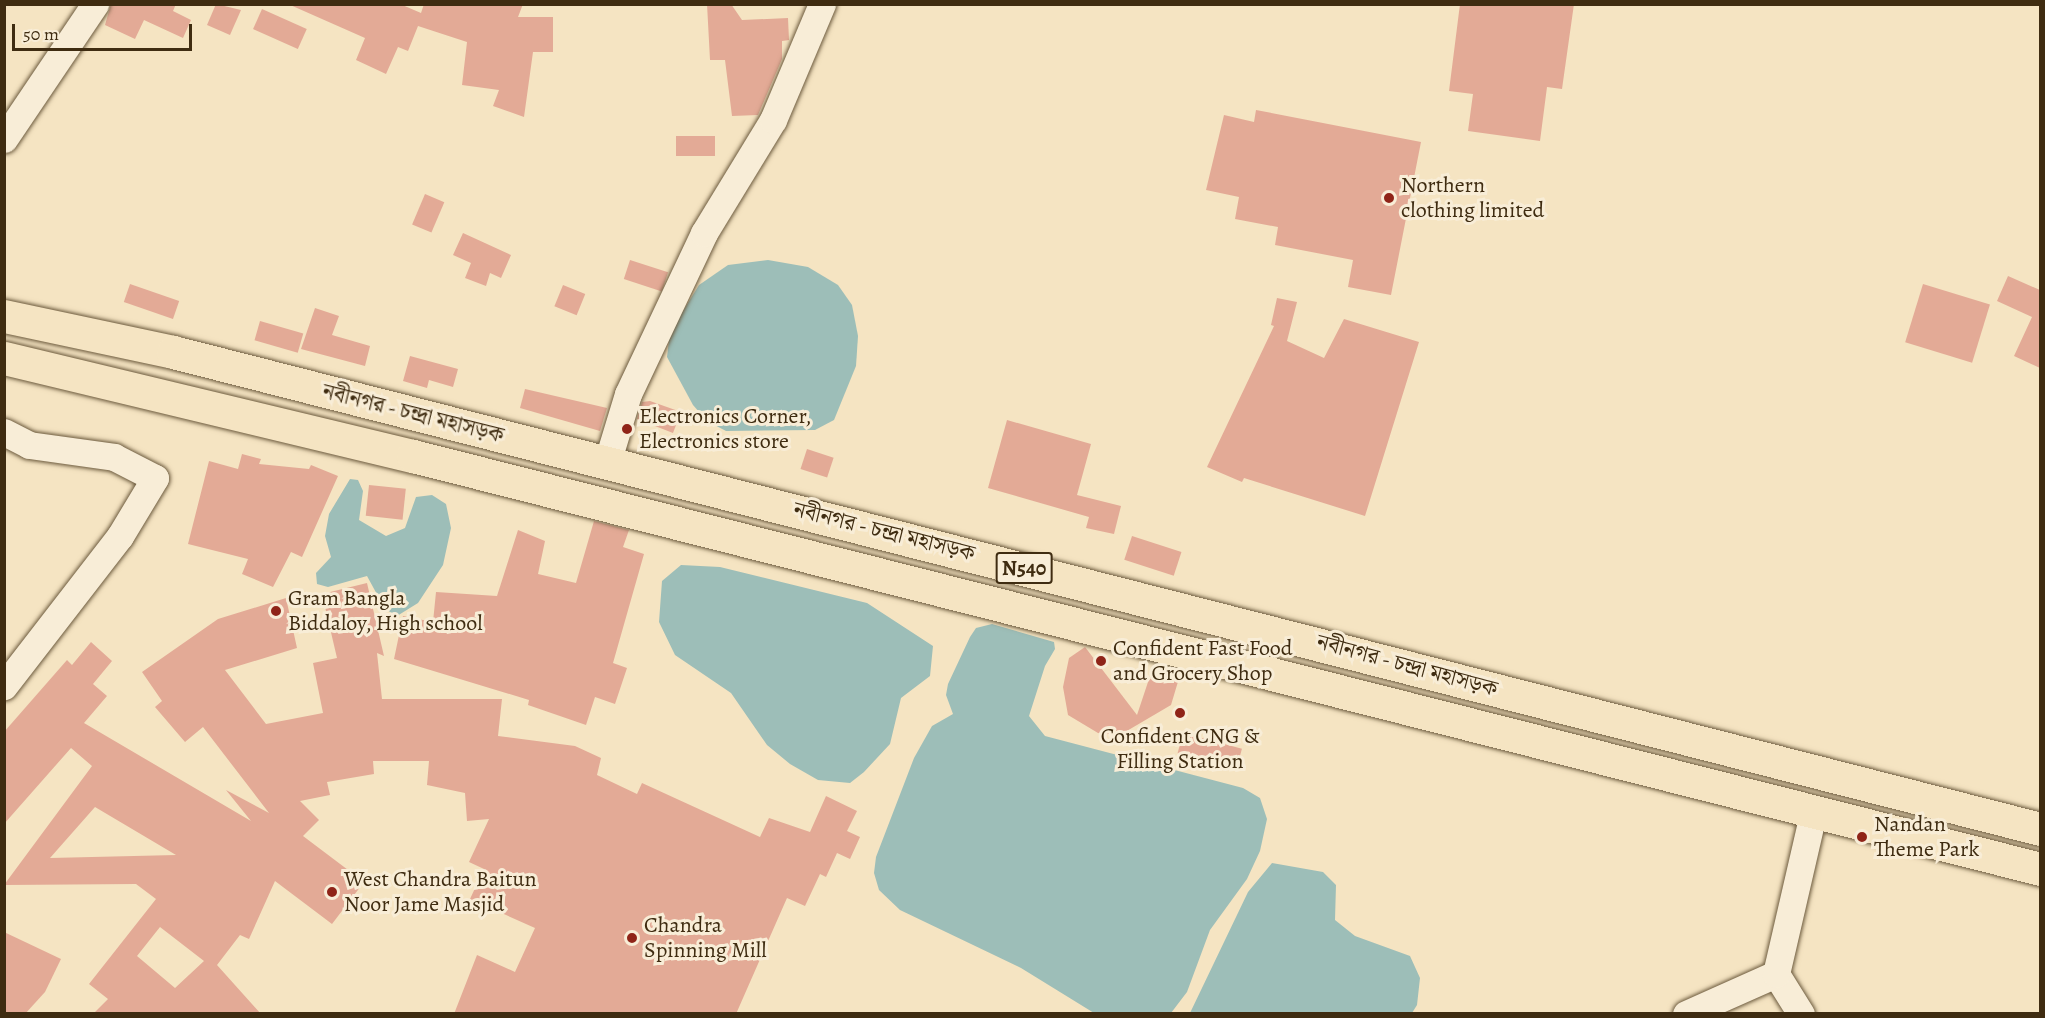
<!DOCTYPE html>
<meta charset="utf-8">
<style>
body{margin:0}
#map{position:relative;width:2045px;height:1018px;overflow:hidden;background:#f5e4c2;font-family:Alegreya,"Noto Serif Bengali",serif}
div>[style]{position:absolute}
.water>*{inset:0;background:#9dbeb8}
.building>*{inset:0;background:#e3aa96;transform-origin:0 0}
.roads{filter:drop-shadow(0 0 2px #6c5a3d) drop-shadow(0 0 2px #6c5a3d)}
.minor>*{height:27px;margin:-13.5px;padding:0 13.5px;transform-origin:13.5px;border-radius:13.5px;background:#f8edd7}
.highway>*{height:33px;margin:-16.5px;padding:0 16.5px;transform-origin:16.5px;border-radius:16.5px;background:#f5e4c2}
.dots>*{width:16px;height:16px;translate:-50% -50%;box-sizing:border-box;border:3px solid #f8edd7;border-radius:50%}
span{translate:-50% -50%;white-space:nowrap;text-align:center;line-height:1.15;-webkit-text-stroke:6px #f8edd7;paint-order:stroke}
.shield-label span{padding:2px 4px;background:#f8edd7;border:2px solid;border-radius:4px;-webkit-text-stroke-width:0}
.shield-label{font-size:21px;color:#3f2c11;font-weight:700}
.poi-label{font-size:22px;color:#3f2c11}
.left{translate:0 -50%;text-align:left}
.street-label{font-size:22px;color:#3f2c11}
.frame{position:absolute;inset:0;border:6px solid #3f2c11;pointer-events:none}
.scale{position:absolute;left:12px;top:24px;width:180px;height:27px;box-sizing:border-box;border:3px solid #3f2c11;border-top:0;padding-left:8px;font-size:18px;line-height:21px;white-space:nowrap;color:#3f2c11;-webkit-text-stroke:4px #f8edd7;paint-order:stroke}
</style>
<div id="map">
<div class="water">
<i style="clip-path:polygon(768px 260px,808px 267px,838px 285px,852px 305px,858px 336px,856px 366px,834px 420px,815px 430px,726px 431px,707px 421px,693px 405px,667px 357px,670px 332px,699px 285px,728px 265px)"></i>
<i style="clip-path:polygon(350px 479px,358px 480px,363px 491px,359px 520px,386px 536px,405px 528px,416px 497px,432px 495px,446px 504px,451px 528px,443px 565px,418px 603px,397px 616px,385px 609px,367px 576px,328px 587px,317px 584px,316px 573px,331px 557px,325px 536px,329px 514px)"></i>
<i style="clip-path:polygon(681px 565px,720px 567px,867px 603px,933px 646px,930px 676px,901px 698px,890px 744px,864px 772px,850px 783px,818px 780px,790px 764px,767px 745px,731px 693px,675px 655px,659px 622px,662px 581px)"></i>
<i style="clip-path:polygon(992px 624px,1054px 642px,1055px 649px,1045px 666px,1029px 716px,1045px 736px,1243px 788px,1260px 798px,1267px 819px,1260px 851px,1247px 879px,1210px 930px,1187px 992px,1171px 1013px,1094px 1013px,1021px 968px,900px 910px,879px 890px,874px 873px,876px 857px,914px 758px,932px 726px,953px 714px,946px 695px,948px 684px,970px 637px,976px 628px)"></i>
<i style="clip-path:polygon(1272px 863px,1323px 872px,1336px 885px,1335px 920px,1355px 936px,1410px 956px,1420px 978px,1417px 1005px,1412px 1013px,1190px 1013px,1248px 892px)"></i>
</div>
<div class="building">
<i style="clip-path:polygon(111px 4px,176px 4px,173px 11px,191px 20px,183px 38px,144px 20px,135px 39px,105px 25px)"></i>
<i style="clip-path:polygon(216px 4px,241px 10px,230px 35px,207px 25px)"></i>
<i style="clip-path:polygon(288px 4px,400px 4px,421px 13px,424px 4px,523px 4px,518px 17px,553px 17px,553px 52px,533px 52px,524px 117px,493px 106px,499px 90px,462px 85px,467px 42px,418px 26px,408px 51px,398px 47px,386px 74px,356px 60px,365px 38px)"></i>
<i style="clip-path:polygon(707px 4px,731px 4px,742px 20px,788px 18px,789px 40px,782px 41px,782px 59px,758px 115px,732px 116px,725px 60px,710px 60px)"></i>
<i style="clip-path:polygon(1460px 4px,1574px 4px,1562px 89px,1547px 87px,1540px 141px,1468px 131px,1473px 94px,1449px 91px)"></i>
<i style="left:262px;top:9px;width:49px;height:22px;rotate:24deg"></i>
<i style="clip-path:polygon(1256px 110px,1421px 142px,1391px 295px,1348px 287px,1353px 260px,1275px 245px,1278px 227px,1235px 219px,1239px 197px,1206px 190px,1224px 115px,1254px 122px)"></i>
<i style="left:715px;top:136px;width:20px;height:39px;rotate:90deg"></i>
<i style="left:425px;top:194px;width:21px;height:33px;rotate:23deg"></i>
<i style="clip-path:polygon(463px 233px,511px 255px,501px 278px,490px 273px,486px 286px,465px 278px,471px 263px,453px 255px)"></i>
<i style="left:630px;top:260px;width:40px;height:20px;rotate:18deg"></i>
<i style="clip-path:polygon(2008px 276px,2040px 290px,2040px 368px,2014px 356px,2032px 317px,1997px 301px)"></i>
<i style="left:130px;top:284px;width:52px;height:19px;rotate:19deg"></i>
<i style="left:1923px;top:284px;width:70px;height:61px;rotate:17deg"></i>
<i style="left:563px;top:285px;width:24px;height:23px;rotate:22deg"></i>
<i style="clip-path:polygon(1277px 298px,1297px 302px,1287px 341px,1324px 358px,1344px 319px,1419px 342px,1365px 516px,1244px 478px,1242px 482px,1207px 467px,1274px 326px,1271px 325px)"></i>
<i style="clip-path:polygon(315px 308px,339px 316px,332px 335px,370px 346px,365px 366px,301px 349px)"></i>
<i style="left:260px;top:321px;width:45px;height:20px;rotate:16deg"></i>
<i style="clip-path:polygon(410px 356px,458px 369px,453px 387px,429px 380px,427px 388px,403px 381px)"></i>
<i style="clip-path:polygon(525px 389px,607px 408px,600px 431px,520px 408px)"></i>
<i style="clip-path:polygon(650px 401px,681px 412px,673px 433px,637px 419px,642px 402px)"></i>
<i style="clip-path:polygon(1007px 420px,1091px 444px,1077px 495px,1121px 506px,1114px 534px,1086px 528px,1089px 517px,988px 488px)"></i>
<i style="left:807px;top:449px;width:28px;height:21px;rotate:18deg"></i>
<i style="clip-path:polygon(242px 454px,261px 459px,259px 464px,309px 469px,311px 465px,338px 476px,302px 557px,291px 552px,273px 587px,242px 574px,248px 559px,188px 544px,209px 461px,238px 469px)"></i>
<i style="left:369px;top:485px;width:37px;height:31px;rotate:6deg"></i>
<i style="clip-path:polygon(594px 521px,629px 530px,623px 547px,644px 554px,613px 663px,627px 668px,615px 704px,595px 697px,586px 725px,528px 705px,529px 700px,394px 659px,403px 616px,433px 622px,436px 592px,497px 596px,518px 530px,545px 541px,538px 574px,576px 583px)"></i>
<i style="left:1132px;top:536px;width:52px;height:25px;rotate:18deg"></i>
<i style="clip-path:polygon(evenodd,367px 583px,384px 656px,377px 653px,382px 699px,502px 699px,498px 736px,575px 746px,601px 758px,597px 775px,637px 794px,642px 783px,760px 837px,769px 818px,810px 832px,826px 796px,857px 811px,847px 831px,860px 837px,850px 859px,837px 853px,826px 877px,820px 874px,805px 906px,787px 898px,736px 1014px,454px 1014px,477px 955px,515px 972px,535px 928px,470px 899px,484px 869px,469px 862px,489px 819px,467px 821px,465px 793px,427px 785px,429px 761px,373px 761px,374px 774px,327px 782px,330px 795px,300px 801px,319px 820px,303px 836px,364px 882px,332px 924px,275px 881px,249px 939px,240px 935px,217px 965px,261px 1014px,93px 1014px,108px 999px,89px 984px,156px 899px,136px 884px,4px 885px,92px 766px,71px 748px,4px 824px,4px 732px,67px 660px,72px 665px,91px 642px,112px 661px,93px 684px,107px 696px,84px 723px,251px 821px,226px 790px,269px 813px,203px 727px,185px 742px,155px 707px,162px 701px,142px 672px,218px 619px,286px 598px,297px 648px,225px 670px,266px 724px,323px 713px,313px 663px,337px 658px,322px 594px,367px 583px,95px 807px,176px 855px,50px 858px,95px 807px,367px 583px,160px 927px,204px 961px,175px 988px,137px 956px,160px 927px)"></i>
<i style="clip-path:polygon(1085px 647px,1137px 715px,1153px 667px,1180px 675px,1171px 705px,1120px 735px,1098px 733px,1068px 715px,1063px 687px,1069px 658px)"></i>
<i style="left:1183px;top:733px;width:61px;height:21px;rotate:15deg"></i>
<i style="clip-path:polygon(4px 932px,61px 959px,45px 992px,25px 1014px,4px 1014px)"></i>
</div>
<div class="roads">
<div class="minor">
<i style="left:4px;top:139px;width:163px;rotate:-56deg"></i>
<i style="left:4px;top:432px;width:28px;rotate:27deg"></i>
<i style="left:29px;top:445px;width:86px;rotate:8deg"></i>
<i style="left:114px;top:457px;width:46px;rotate:27.1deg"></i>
<i style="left:155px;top:478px;width:68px;rotate:121.1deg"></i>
<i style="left:120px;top:536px;width:190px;rotate:127.7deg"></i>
<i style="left:607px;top:463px;width:72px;rotate:-73.1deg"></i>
<i style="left:628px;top:394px;width:178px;rotate:-64.7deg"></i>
<i style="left:704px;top:233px;width:132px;rotate:-58.6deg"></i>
<i style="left:773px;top:120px;width:126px;rotate:-67.1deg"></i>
<i style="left:1776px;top:974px;width:47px;rotate:58deg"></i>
<i style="left:1686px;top:1014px;width:98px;rotate:-24deg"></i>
<i style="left:1776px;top:974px;width:164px;rotate:-77deg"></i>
</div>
<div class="highway">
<i style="left:4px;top:316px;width:173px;rotate:12deg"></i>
<i style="left:173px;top:352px;width:1927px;rotate:14.33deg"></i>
<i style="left:4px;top:358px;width:421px;rotate:13.5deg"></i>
<i style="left:413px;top:456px;width:1679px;rotate:14.24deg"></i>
</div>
</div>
<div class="dots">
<i style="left:1389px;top:198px;background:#8f2418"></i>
<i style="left:627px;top:429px;background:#8f2418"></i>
<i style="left:276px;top:611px;background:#8f2418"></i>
<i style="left:1101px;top:661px;background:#8f2418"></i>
<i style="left:1180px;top:713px;background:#8f2418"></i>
<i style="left:1862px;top:837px;background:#8f2418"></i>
<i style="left:332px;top:892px;background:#8f2418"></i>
<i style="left:632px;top:938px;background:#8f2418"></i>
</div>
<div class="shield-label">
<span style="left:1024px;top:568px">N540</span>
</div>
<div class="poi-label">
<span class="left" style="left:1401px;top:198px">Northern<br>clothing limited</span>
<span class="left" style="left:639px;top:429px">Electronics Corner,<br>Electronics store</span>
<span class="left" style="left:288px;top:611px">Gram Bangla<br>Biddaloy, High school</span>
<span class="left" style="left:1113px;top:661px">Confident Fast Food<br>and Grocery Shop</span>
<span style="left:1180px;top:749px">Confident CNG &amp;<br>Filling Station</span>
<span class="left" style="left:1874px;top:837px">Nandan<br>Theme Park</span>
<span class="left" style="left:344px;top:892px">West Chandra Baitun<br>Noor Jame Masjid</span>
<span class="left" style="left:644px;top:938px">Chandra<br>Spinning Mill</span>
</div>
<div class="street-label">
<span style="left:413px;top:414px;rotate:14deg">নবীনগর - চন্দ্রা মহাসড়ক</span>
<span style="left:884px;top:532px;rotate:14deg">নবীনগর - চন্দ্রা মহাসড়ক</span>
<span style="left:1407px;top:666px;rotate:15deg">নবীনগর - চন্দ্রা মহাসড়ক</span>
</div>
<div class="frame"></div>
<div class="scale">50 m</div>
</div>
